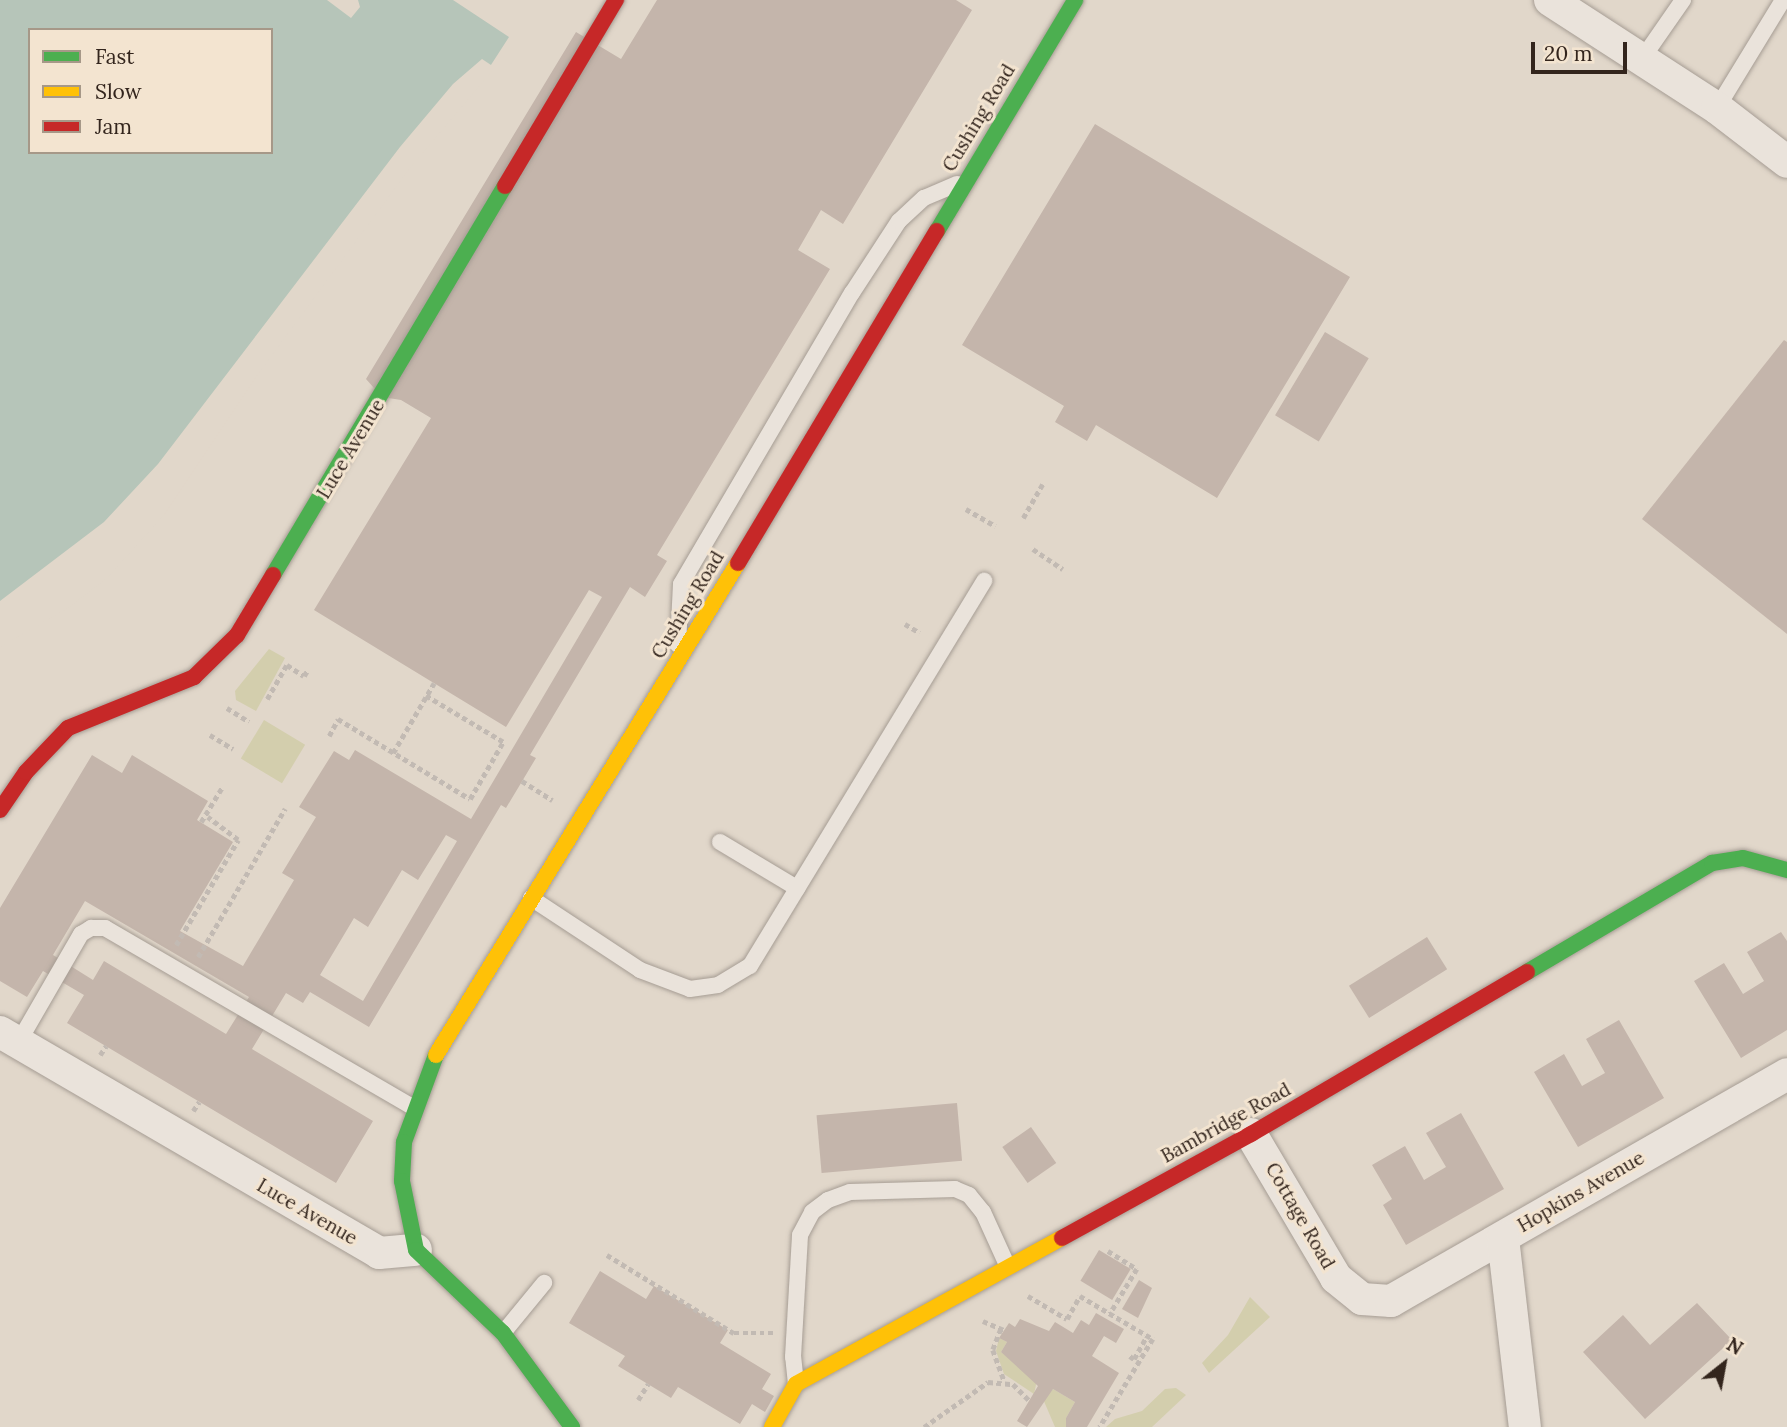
<!DOCTYPE html>
<style>
body{margin:0}
#map{position:relative;width:1787px;height:1427px;overflow:hidden;background:#e1d7ca;font-family:Lora,serif}
div>[style]{position:absolute}
.green>*{inset:0;background:#d3cead;transform-origin:0 0}
.water>*{inset:0;background:#b6c5b9}
.pier>*{inset:0;background:#e1d7ca}
.building>*{inset:0;background:#c4b5ab;transform-origin:0 0}
.path>*{height:4.5px;margin-top:-2.25px;transform-origin:0;background:repeating-linear-gradient(90deg,#c2bab3 0 5px,transparent 0 8.5px)}
.roads{filter:drop-shadow(0 0 2px #a69d94) drop-shadow(0 0 2px #a69d94)}
.lane>*{height:16px;margin:-8px;padding:0 8px;transform-origin:8px;border-radius:8px;background:#eae3db}
.street>*{height:32px;margin:-16px;padding:0 16px;transform-origin:16px;border-radius:16px;background:#eae3db}
.fast>*{height:16px;margin:-8px;padding:0 8px;transform-origin:8px;border-radius:8px;background:#4caf50}
.slow>*{height:16px;margin:-8px;padding:0 8px;transform-origin:8px;border-radius:8px;background:#ffc107}
.jam>*{height:16px;margin:-8px;padding:0 8px;transform-origin:8px;border-radius:8px;background:#c62828}
span{translate:-50% -50%;white-space:nowrap;text-align:center;line-height:1.15;-webkit-text-stroke:6px #f3e4d0;paint-order:stroke}
.street-label{font-size:19px;color:#33251d}
.legend{position:absolute;left:28px;top:28px;width:245px;height:126px;box-sizing:border-box;background:#f3e4d0;border:2px solid #a69888;margin:0;padding:9px 12px;list-style:none;font-size:21px;color:#33251d}
.legend li{display:flex;align-items:center;gap:14px;height:35px}
.legend b{width:35px;border:2px solid #a69888}
.north{position:absolute;left:1689px;top:1329px;width:70px;height:70px;-webkit-text-stroke:5px #f3e4d0;paint-order:stroke;rotate:31deg;font-size:19px;font-weight:700;line-height:28px;text-align:center;color:#33251d}
.north::after{content:'';display:block;margin:auto;width:24px;height:32px;background:#33251d;clip-path:polygon(50% 0,100% 100%,50% 72%,0 100%)}
.scale{position:absolute;left:1531px;top:42px;width:96px;height:32px;box-sizing:border-box;border:4px solid #33251d;border-top:0;padding-left:9px;font-size:21px;line-height:24px;white-space:nowrap;color:#33251d;-webkit-text-stroke:5px #f3e4d0;paint-order:stroke}
</style>
<div id="map">
<div class="green">
<i style="clip-path:polygon(269px 649px,285px 658px,256px 711px,236px 700px,235px 691px)"></i>
<i style="left:264px;top:720px;width:48px;height:45px;rotate:31deg"></i>
<i style="clip-path:polygon(1250px 1297px,1270px 1317px,1209px 1373px,1202px 1363px,1228px 1335px)"></i>
<i style="clip-path:polygon(999px 1338px,1007px 1342px,1001px 1352px,1037px 1380px,1034px 1394px,1004px 1374px,996px 1351px)"></i>
<i style="clip-path:polygon(1176px 1388px,1186px 1395px,1152px 1427px,1106px 1427px,1115px 1419px,1142px 1411px,1165px 1389px)"></i>
<i style="clip-path:polygon(1053px 1389px,1075px 1402px,1066px 1418px,1066px 1427px,1055px 1427px,1043px 1399px)"></i>
</div>
<div class="water">
<i style="clip-path:polygon(evenodd,0 0,327px 0,351px 18px,360px 7px,358px 0,453px 0,509px 37px,489px 68px,33px 620px,0 643px,0 0,30px 30px,271px 30px,271px 152px,30px 152px,30px 30px)"></i>
</div>
<div class="pier">
<i style="clip-path:polygon(482px 59px,494px 67px,492px 71px,410px 168px,258px 374px,164px 515px,107px 578px,68px 608px,0 647px,0 601px,104px 522px,158px 464px,400px 147px,453px 84px)"></i>
</div>
<div class="building">
<i style="clip-path:polygon(evenodd,657px 0,956px 0,972px 10px,843px 224px,821px 210px,798px 250px,830px 269px,657px 555px,667px 561px,645px 597px,630px 587px,530px 755px,536px 758px,506px 808px,501px 805px,369px 1027px,310px 992px,303px 1003px,286px 993px,252px 1049px,373px 1121px,336px 1183px,67px 1023px,84px 995px,43px 971px,27px 997px,0 981px,0 908px,92px 755px,122px 773px,132px 755px,208px 801px,197px 820px,233px 842px,180px 931px,243px 966px,294px 880px,282px 873px,316px 817px,299px 807px,334px 751px,349px 760px,355px 750px,471px 819px,602px 597px,589px 590px,506px 727px,314px 610px,431px 418px,401px 400px,382px 397px,366px 379px,576px 32px,621px 59px,657px 0,446px 835px,457px 841px,363px 1001px,320px 975px,354px 918px,368px 927px,402px 870px,418px 880px,446px 835px,657px 0,85px 901px,249px 997px,226px 1034px,104px 961px,93px 980px,53px 955px,85px 901px)"></i>
<i style="clip-path:polygon(1095px 124px,1350px 277px,1217px 498px,1096px 425px,1087px 441px,1055px 422px,1064px 406px,962px 345px)"></i>
<i style="left:1325px;top:332px;width:51px;height:97px;rotate:31deg"></i>
<i style="clip-path:polygon(1784px 340px,1787px 342px,1787px 634px,1642px 519px)"></i>
<i style="clip-path:polygon(1781px 932px,1787px 941px,1787px 1030px,1741px 1058px,1694px 981px,1724px 963px,1743px 994px,1764px 981px,1747px 952px)"></i>
<i style="left:1427px;top:937px;width:38px;height:92px;rotate:58deg"></i>
<i style="clip-path:polygon(1619px 1020px,1664px 1098px,1578px 1147px,1534px 1072px,1564px 1054px,1582px 1086px,1605px 1073px,1586px 1039px)"></i>
<i style="left:957px;top:1103px;width:58px;height:141px;rotate:85deg"></i>
<i style="clip-path:polygon(1461px 1113px,1504px 1189px,1406px 1245px,1383px 1205px,1392px 1199px,1372px 1165px,1405px 1146px,1424px 1180px,1446px 1167px,1426px 1133px)"></i>
<i style="left:1031px;top:1127px;width:44px;height:35px;rotate:55deg"></i>
<i style="left:1099px;top:1250px;width:37px;height:36px;rotate:31deg"></i>
<i style="clip-path:polygon(600px 1271px,646px 1299px,654px 1286px,728px 1330px,720px 1343px,771px 1374px,762px 1389px,774px 1396px,765px 1412px,752px 1404px,740px 1424px,678px 1387px,671px 1398px,618px 1366px,625px 1356px,569px 1323px)"></i>
<i style="clip-path:polygon(1139px 1280px,1152px 1288px,1138px 1318px,1122px 1309px)"></i>
<i style="clip-path:polygon(1697px 1303px,1732px 1340px,1645px 1419px,1583px 1352px,1623px 1315px,1650px 1345px)"></i>
<i style="clip-path:polygon(1096px 1313px,1124px 1329px,1116px 1343px,1104px 1336px,1092px 1356px,1119px 1373px,1087px 1427px,1066px 1427px,1066px 1418px,1075px 1402px,1053px 1389px,1027px 1427px,1017px 1421px,1038px 1386px,1001px 1352px,1007px 1342px,999px 1338px,1009px 1323px,1015px 1327px,1020px 1319px,1049px 1331px,1055px 1322px,1073px 1333px,1081px 1320px,1089px 1325px)"></i>
</div>
<div class="path">
<i style="left:966px;top:509px;width:34px;rotate:30deg"></i>
<i style="left:1023px;top:518px;width:39px;rotate:-60deg"></i>
<i style="left:1033px;top:549px;width:36px;rotate:34deg"></i>
<i style="left:905px;top:624px;width:17px;rotate:31deg"></i>
<i style="left:267px;top:699px;width:39px;rotate:-60deg"></i>
<i style="left:287px;top:665px;width:20px;rotate:33deg"></i>
<i style="left:304px;top:676px;width:6px;rotate:-59deg"></i>
<i style="left:227px;top:708px;width:26px;rotate:32deg"></i>
<i style="left:210px;top:735px;width:27px;rotate:31deg"></i>
<i style="left:329px;top:736px;width:19px;rotate:-62deg"></i>
<i style="left:338px;top:719px;width:154px;rotate:31.2deg"></i>
<i style="left:470px;top:799px;width:66px;rotate:-59.9deg"></i>
<i style="left:503px;top:742px;width:90px;rotate:-149.1deg"></i>
<i style="left:393px;top:753px;width:81px;rotate:-59.6deg"></i>
<i style="left:522px;top:781px;width:36px;rotate:32deg"></i>
<i style="left:201px;top:822px;width:42px;rotate:-58.6deg"></i>
<i style="left:176px;top:945px;width:122px;rotate:-59.4deg"></i>
<i style="left:238px;top:840px;width:38px;rotate:-143deg"></i>
<i style="left:198px;top:957px;width:172px;rotate:-59.6deg"></i>
<i style="left:100px;top:1055px;width:11px;rotate:-56deg"></i>
<i style="left:193px;top:1111px;width:11px;rotate:-56deg"></i>
<i style="left:1108px;top:1251px;width:34px;rotate:32deg"></i>
<i style="left:1137px;top:1269px;width:52px;rotate:121deg"></i>
<i style="left:607px;top:1255px;width:149px;rotate:31.6deg"></i>
<i style="left:734px;top:1333px;width:39px"></i>
<i style="left:1028px;top:1296px;width:45px;rotate:30.5deg"></i>
<i style="left:1067px;top:1319px;width:26px;rotate:-61deg"></i>
<i style="left:1080px;top:1296px;width:85px;rotate:30.5deg"></i>
<i style="left:1153px;top:1339px;width:103px;rotate:121.1deg"></i>
<i style="left:983px;top:1321px;width:23px;rotate:23deg"></i>
<i style="left:1001px;top:1329px;width:22px;rotate:111deg"></i>
<i style="left:993px;top:1350px;width:33px;rotate:70deg"></i>
<i style="left:1130px;top:1356px;width:5px;rotate:37deg"></i>
<i style="left:1134px;top:1359px;width:26px;rotate:-61deg"></i>
<i style="left:638px;top:1400px;width:19px;rotate:-58deg"></i>
<i style="left:924px;top:1427px;width:78px;rotate:-35.1deg"></i>
<i style="left:988px;top:1382px;width:25px;rotate:5deg"></i>
<i style="left:1013px;top:1384px;width:24px;rotate:45deg"></i>
</div>
<div class="roads">
<div class="lane">
<i style="left:1642px;top:59px;width:72px;rotate:-55.2deg"></i>
<i style="left:1717px;top:108px;width:127px;rotate:-58.6deg"></i>
<i style="left:678px;top:645px;width:61px;rotate:-87.2deg"></i>
<i style="left:681px;top:584px;width:338px;rotate:-59.6deg"></i>
<i style="left:852px;top:293px;width:86px;rotate:-56.9deg"></i>
<i style="left:899px;top:221px;width:34px;rotate:-43deg"></i>
<i style="left:924px;top:198px;width:36px;rotate:-23deg"></i>
<i style="left:720px;top:842px;width:90px;rotate:30.9deg"></i>
<i style="left:531px;top:898px;width:131px;rotate:33.4deg"></i>
<i style="left:640px;top:970px;width:53px;rotate:20.8deg"></i>
<i style="left:690px;top:989px;width:28px;rotate:-8deg"></i>
<i style="left:718px;top:985px;width:37px;rotate:-31deg"></i>
<i style="left:750px;top:966px;width:451px;rotate:-58.7deg"></i>
<i style="left:18px;top:1043px;width:126px;rotate:-60deg"></i>
<i style="left:81px;top:934px;width:12px;rotate:-31deg"></i>
<i style="left:91px;top:928px;width:14px"></i>
<i style="left:105px;top:928px;width:358px;rotate:30.2deg"></i>
<i style="left:503px;top:1333px;width:65px;rotate:-50.6deg"></i>
<i style="left:796px;top:1384px;width:27px;rotate:-96deg"></i>
<i style="left:793px;top:1357px;width:122px;rotate:-86.7deg"></i>
<i style="left:800px;top:1235px;width:26px;rotate:-62deg"></i>
<i style="left:812px;top:1212px;width:20px;rotate:-37deg"></i>
<i style="left:828px;top:1200px;width:23px;rotate:-20deg"></i>
<i style="left:850px;top:1192px;width:105px;rotate:-1.6deg"></i>
<i style="left:955px;top:1189px;width:15px;rotate:23deg"></i>
<i style="left:969px;top:1195px;width:22px;rotate:51deg"></i>
<i style="left:983px;top:1212px;width:60px;rotate:65.6deg"></i>
</div>
<div class="street">
<i style="left:1550px;top:0;width:199px;rotate:32.9deg"></i>
<i style="left:1717px;top:108px;width:88px;rotate:37.6deg"></i>
<i style="left:0;top:1032px;width:439px;rotate:30.2deg"></i>
<i style="left:379px;top:1253px;width:37px;rotate:-5deg"></i>
<i style="left:1251px;top:1134px;width:167px;rotate:59.4deg"></i>
<i style="left:1336px;top:1278px;width:33px;rotate:39deg"></i>
<i style="left:1362px;top:1299px;width:29px;rotate:4deg"></i>
<i style="left:1391px;top:1301px;width:456px;rotate:-29.8deg"></i>
<i style="left:1503px;top:1238px;width:190px;rotate:83.4deg"></i>
</div>
<div class="fast">
<i style="left:937px;top:231px;width:269px;rotate:-59.1deg"></i>
<i style="left:273px;top:575px;width:453px;rotate:-59.2deg"></i>
<i style="left:1527px;top:972px;width:215px;rotate:-30.5deg"></i>
<i style="left:1712px;top:863px;width:31px;rotate:-9deg"></i>
<i style="left:1743px;top:858px;width:46px;rotate:15.3deg"></i>
<i style="left:436px;top:1055px;width:93px;rotate:110.2deg"></i>
<i style="left:404px;top:1142px;width:39px;rotate:93deg"></i>
<i style="left:402px;top:1181px;width:70px;rotate:78.5deg"></i>
<i style="left:416px;top:1250px;width:120px;rotate:43.7deg"></i>
<i style="left:503px;top:1333px;width:117px;rotate:53.7deg"></i>
</div>
<div class="slow">
<i style="left:436px;top:1055px;width:577px;rotate:-58.46deg"></i>
<i style="left:772px;top:1427px;width:49px;rotate:-60.8deg"></i>
<i style="left:796px;top:1384px;width:303px;rotate:-28.8deg"></i>
</div>
<div class="jam">
<i style="left:505px;top:186px;width:217px;rotate:-59.2deg"></i>
<i style="left:738px;top:563px;width:387px;rotate:-59.1deg"></i>
<i style="left:0;top:810px;width:46px;rotate:-55.6deg"></i>
<i style="left:26px;top:772px;width:61px;rotate:-46.3deg"></i>
<i style="left:68px;top:728px;width:136px;rotate:-22deg"></i>
<i style="left:194px;top:677px;width:60px;rotate:-44.3deg"></i>
<i style="left:237px;top:635px;width:70px;rotate:-59deg"></i>
<i style="left:1062px;top:1238px;width:216px;rotate:-28.8deg"></i>
<i style="left:1251px;top:1134px;width:320px;rotate:-30.4deg"></i>
</div>
</div>
<div class="street-label">
<span style="left:979px;top:118px;rotate:-59deg">Cushing Road</span>
<span style="left:351px;top:449px;rotate:-59deg">Luce Avenue</span>
<span style="left:688px;top:605px;rotate:-59deg">Cushing Road</span>
<span style="left:1226px;top:1123px;rotate:-29deg">Bambridge Road</span>
<span style="left:1581px;top:1192px;rotate:-30deg">Hopkins Avenue</span>
<span style="left:307px;top:1212px;rotate:30deg">Luce Avenue</span>
<span style="left:1300px;top:1216px;rotate:60deg">Cottage Road</span>
</div>
<ul class="legend">
<li><b style="height:9px;background:#4caf50"></b>Fast</li>
<li><b style="height:9px;background:#ffc107"></b>Slow</li>
<li><b style="height:9px;background:#c62828"></b>Jam</li>
</ul>
<div class="north">N</div>
<div class="scale">20 m</div>
</div>
